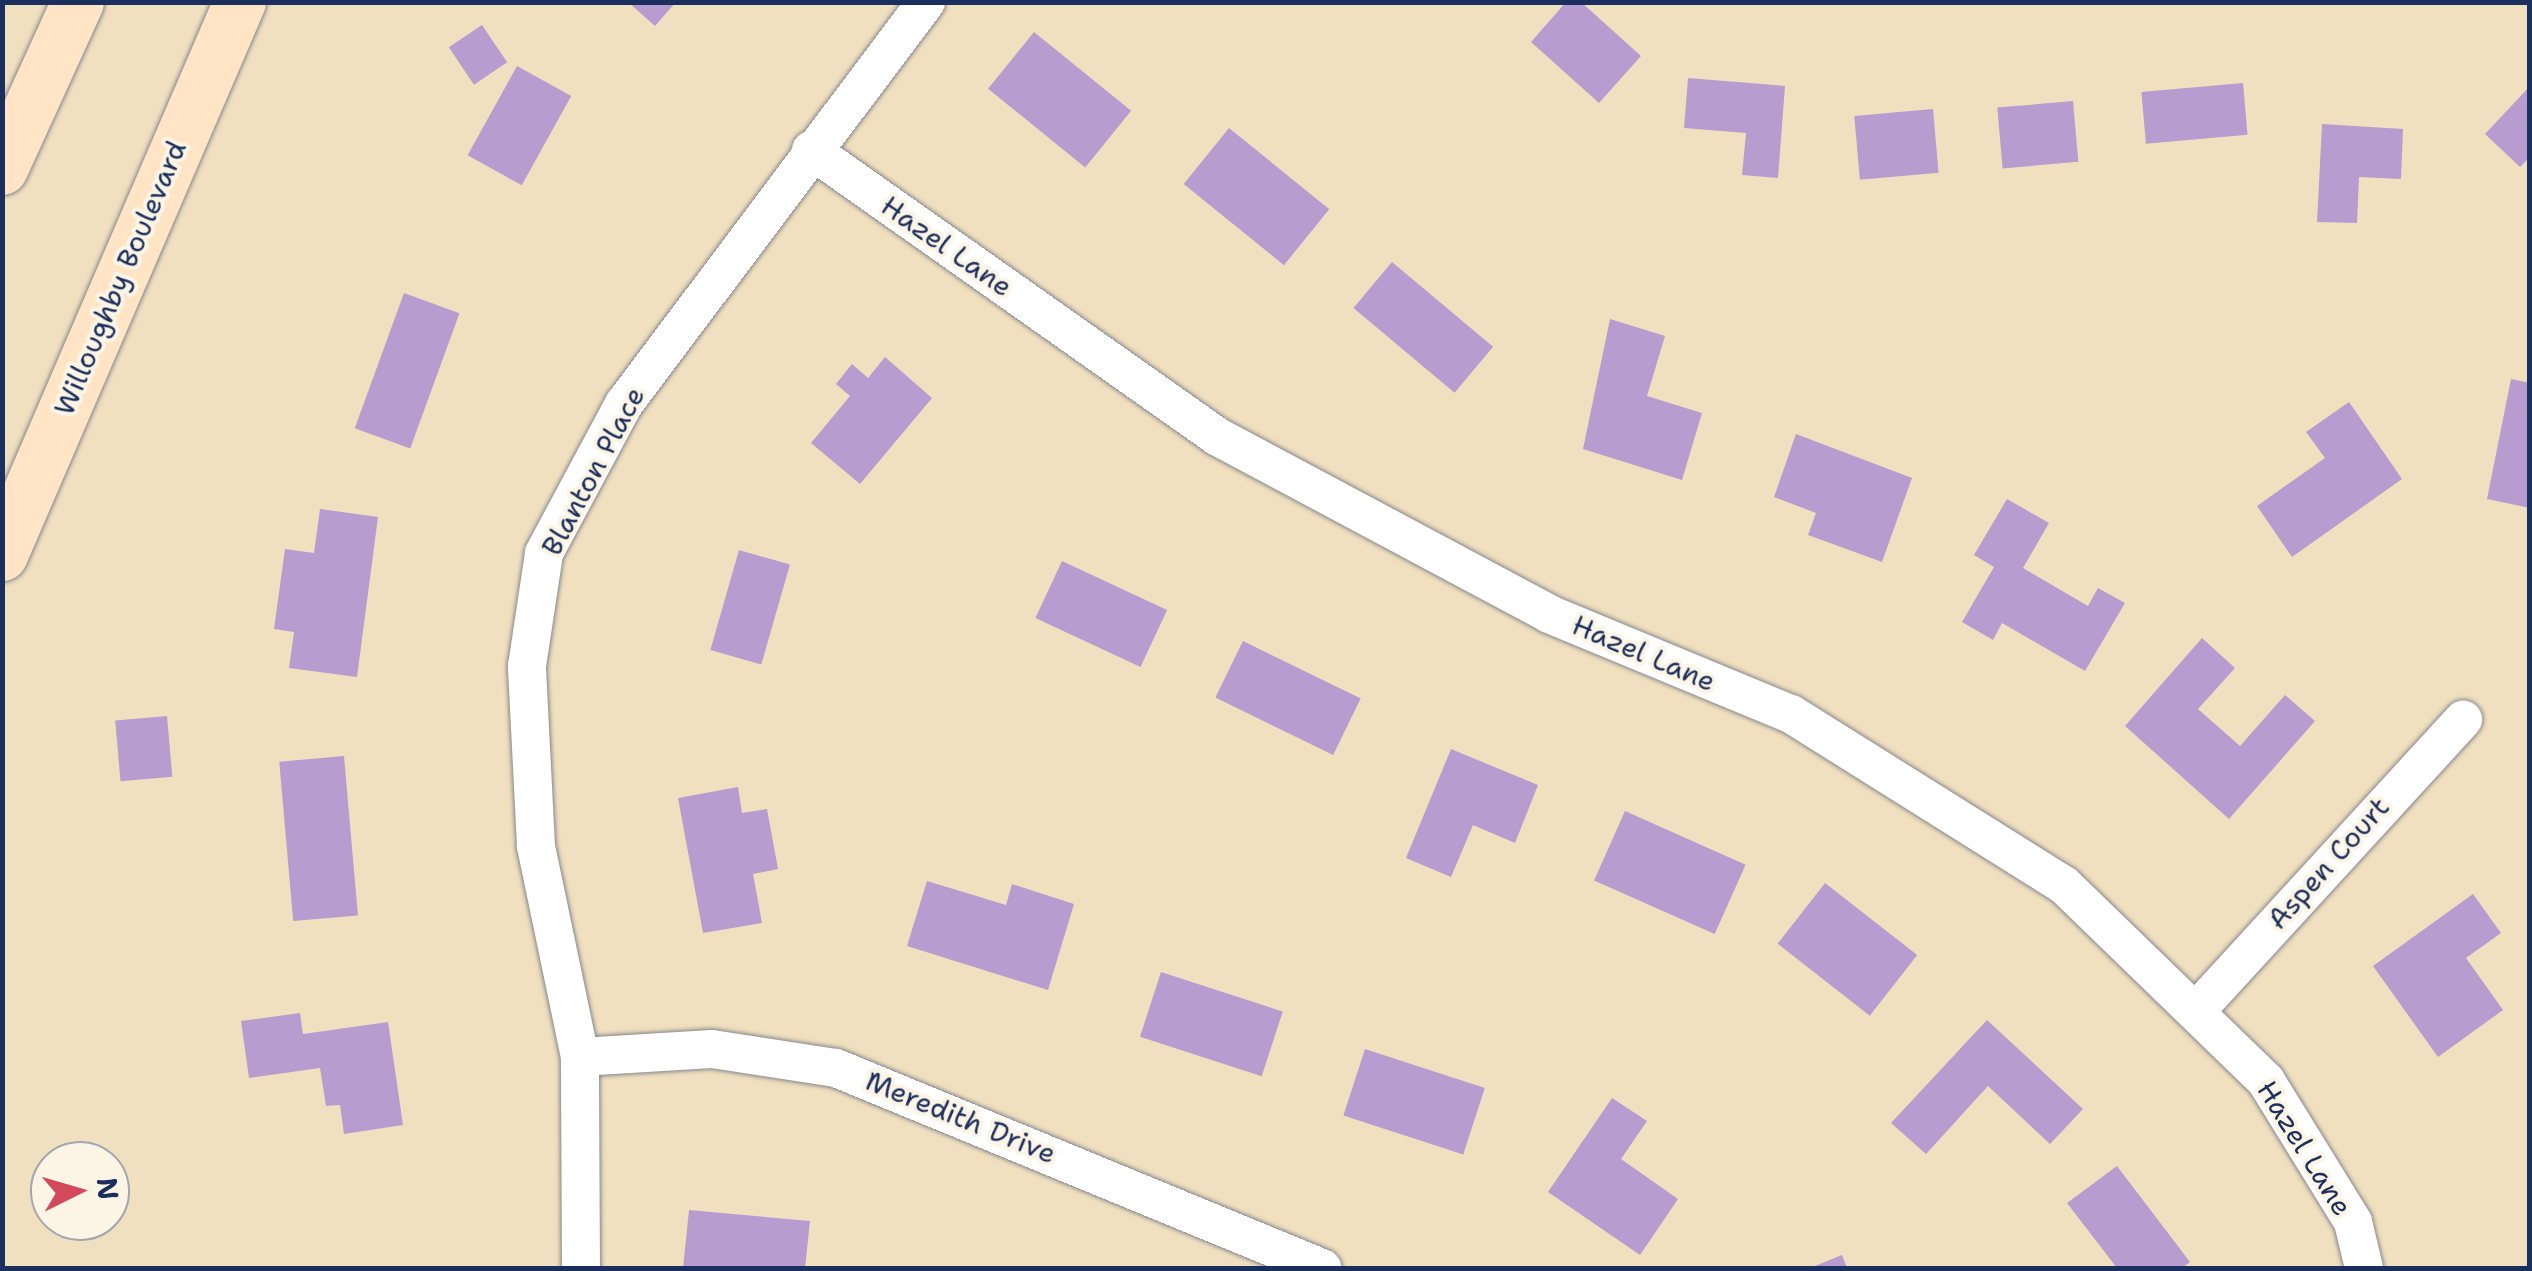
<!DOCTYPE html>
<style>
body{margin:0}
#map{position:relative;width:2532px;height:1271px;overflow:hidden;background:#f1e0bf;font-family:"Shantell Sans",sans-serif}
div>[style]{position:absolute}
.building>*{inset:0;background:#b79ccf;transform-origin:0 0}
.roads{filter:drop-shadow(0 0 2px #86888e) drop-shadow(0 0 2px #86888e)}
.street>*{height:38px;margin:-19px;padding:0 19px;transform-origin:19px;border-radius:19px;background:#fff}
.secondary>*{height:52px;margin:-26px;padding:0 26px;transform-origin:26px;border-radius:26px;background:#ffe4c6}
span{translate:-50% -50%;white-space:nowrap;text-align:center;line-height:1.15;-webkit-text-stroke:8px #fcf5e5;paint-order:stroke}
.street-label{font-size:28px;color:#1b2f5e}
.frame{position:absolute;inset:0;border:5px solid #1b2f5e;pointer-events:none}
.north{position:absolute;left:30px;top:1141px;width:100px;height:100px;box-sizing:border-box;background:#fcf5e5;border:2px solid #a2a6af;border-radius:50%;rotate:85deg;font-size:28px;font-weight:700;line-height:40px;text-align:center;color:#1b2f5e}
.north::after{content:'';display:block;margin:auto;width:35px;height:45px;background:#d1495b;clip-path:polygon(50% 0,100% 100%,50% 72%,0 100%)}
</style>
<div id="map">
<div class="building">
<i style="clip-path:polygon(628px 2px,676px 2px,655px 26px)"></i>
<i style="clip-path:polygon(1566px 2px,1581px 2px,1641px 56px,1599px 103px,1531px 42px)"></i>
<i style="left:482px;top:25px;width:45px;height:40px;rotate:56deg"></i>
<i style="left:1034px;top:32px;width:125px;height:73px;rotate:39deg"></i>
<i style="left:517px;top:66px;width:62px;height:102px;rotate:29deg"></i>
<i style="clip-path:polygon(1688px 78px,1785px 86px,1778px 178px,1742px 175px,1746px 133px,1684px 128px)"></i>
<i style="left:2243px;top:83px;width:52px;height:102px;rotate:85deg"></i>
<i style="clip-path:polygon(2530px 86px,2530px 157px,2520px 167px,2485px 134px)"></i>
<i style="left:2073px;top:101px;width:61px;height:76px;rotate:85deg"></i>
<i style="left:1933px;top:109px;width:64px;height:79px;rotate:85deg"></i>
<i style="clip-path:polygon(2322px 124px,2403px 129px,2401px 179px,2359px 177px,2357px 223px,2317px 222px)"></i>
<i style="left:1229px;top:128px;width:129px;height:72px;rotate:39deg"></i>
<i style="left:1392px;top:262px;width:132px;height:60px;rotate:40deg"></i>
<i style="left:404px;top:293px;width:59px;height:144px;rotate:20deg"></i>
<i style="clip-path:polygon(1610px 319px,1665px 336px,1647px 396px,1702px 413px,1682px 480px,1583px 449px)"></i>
<i style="clip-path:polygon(885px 357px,932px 398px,860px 484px,811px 443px,850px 396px,836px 384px,852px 364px,868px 378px)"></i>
<i style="clip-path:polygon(2511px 379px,2530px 383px,2530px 508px,2487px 499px)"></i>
<i style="clip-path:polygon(2349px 402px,2402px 479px,2292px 557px,2257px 506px,2325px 458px,2306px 432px)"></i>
<i style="clip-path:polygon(1796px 434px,1912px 478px,1882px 562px,1808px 535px,1816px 513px,1774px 497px)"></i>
<i style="clip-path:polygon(2007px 499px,2049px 523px,2023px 568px,2088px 606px,2098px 588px,2125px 603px,2085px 671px,2002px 623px,1993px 640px,1962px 622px,1994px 567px,1974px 555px)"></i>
<i style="clip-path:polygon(320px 509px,378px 517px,357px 677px,289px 668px,294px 632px,274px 629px,285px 549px,314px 553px)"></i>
<i style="left:739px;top:550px;width:53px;height:104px;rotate:16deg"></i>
<i style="left:1062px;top:561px;width:116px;height:63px;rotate:25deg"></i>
<i style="clip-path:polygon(2202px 638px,2235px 668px,2198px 709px,2240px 746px,2285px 695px,2315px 721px,2229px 819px,2125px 726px)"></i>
<i style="left:1243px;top:641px;width:131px;height:63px;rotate:26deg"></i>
<i style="left:167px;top:716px;width:61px;height:52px;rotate:85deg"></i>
<i style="clip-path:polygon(1451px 749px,1538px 785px,1515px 843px,1473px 825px,1451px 877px,1406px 858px)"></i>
<i style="left:344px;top:756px;width:160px;height:65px;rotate:85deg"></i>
<i style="clip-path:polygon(738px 787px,742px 813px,767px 809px,778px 869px,753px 874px,762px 923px,703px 933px,678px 798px)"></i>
<i style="left:1625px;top:811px;width:132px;height:76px;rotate:24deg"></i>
<i style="clip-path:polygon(927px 881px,1006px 905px,1012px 884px,1074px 904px,1048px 990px,907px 946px)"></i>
<i style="left:1825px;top:883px;width:117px;height:77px;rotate:38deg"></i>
<i style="clip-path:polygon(2473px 894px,2501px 933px,2466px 958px,2503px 1010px,2438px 1057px,2373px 966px)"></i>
<i style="left:1161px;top:972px;width:128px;height:68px;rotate:18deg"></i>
<i style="clip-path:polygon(300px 1013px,303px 1034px,388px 1022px,403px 1125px,344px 1134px,340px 1105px,326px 1106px,320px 1068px,249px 1078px,241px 1021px)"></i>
<i style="clip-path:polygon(1987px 1020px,2083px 1109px,2050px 1144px,1988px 1086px,1926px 1154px,1891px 1123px)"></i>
<i style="left:1365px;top:1049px;width:126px;height:70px;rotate:18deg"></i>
<i style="clip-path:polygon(1612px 1098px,1647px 1121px,1621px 1159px,1678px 1199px,1640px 1255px,1548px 1192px)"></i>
<i style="clip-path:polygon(2117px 1166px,2190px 1262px,2182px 1268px,2117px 1268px,2067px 1203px)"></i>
<i style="clip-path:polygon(689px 1210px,810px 1221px,805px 1268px,683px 1268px)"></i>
<i style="clip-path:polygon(1842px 1255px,1847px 1268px,1810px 1268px)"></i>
</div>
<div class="roads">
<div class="street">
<i style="left:811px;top:150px;width:498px;rotate:35.2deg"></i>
<i style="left:1218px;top:437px;width:375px;rotate:28.1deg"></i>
<i style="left:1549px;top:614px;width:262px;rotate:22.5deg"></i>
<i style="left:1791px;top:714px;width:322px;rotate:32.1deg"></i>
<i style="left:2064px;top:885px;width:281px;rotate:44.1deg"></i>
<i style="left:2266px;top:1081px;width:166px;rotate:58.3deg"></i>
<i style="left:2353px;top:1222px;width:47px;rotate:76.6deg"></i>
<i style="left:2197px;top:1010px;width:394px;rotate:-47.5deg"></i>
<i style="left:580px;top:1057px;width:132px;rotate:-3.5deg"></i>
<i style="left:712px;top:1049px;width:125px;rotate:8.7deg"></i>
<i style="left:836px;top:1068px;width:526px;rotate:22.37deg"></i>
<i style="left:581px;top:1268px;width:211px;rotate:-90.3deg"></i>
<i style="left:580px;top:1057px;width:216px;rotate:-101.8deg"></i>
<i style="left:536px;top:846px;width:180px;rotate:-92.9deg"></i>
<i style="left:527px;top:666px;width:114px;rotate:-81.4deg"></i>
<i style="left:544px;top:553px;width:169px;rotate:-61.8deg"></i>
<i style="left:624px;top:404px;width:503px;rotate:-53.08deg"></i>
</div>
<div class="secondary">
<i style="left:2px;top:169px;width:183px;rotate:-65.5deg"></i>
<i style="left:2px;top:555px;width:602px;rotate:-66.71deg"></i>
</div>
</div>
<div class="street-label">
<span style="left:947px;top:246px;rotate:35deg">Hazel Lane</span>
<span style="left:120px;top:278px;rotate:-67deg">Willoughby Boulevard</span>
<span style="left:593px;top:471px;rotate:-62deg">Blanton Place</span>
<span style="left:1644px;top:653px;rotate:23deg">Hazel Lane</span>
<span style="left:2328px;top:863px;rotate:-48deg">Aspen Court</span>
<span style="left:961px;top:1117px;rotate:22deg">Meredith Drive</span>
<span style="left:2305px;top:1148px;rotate:58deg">Hazel Lane</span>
</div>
<div class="frame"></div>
<div class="north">N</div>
</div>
